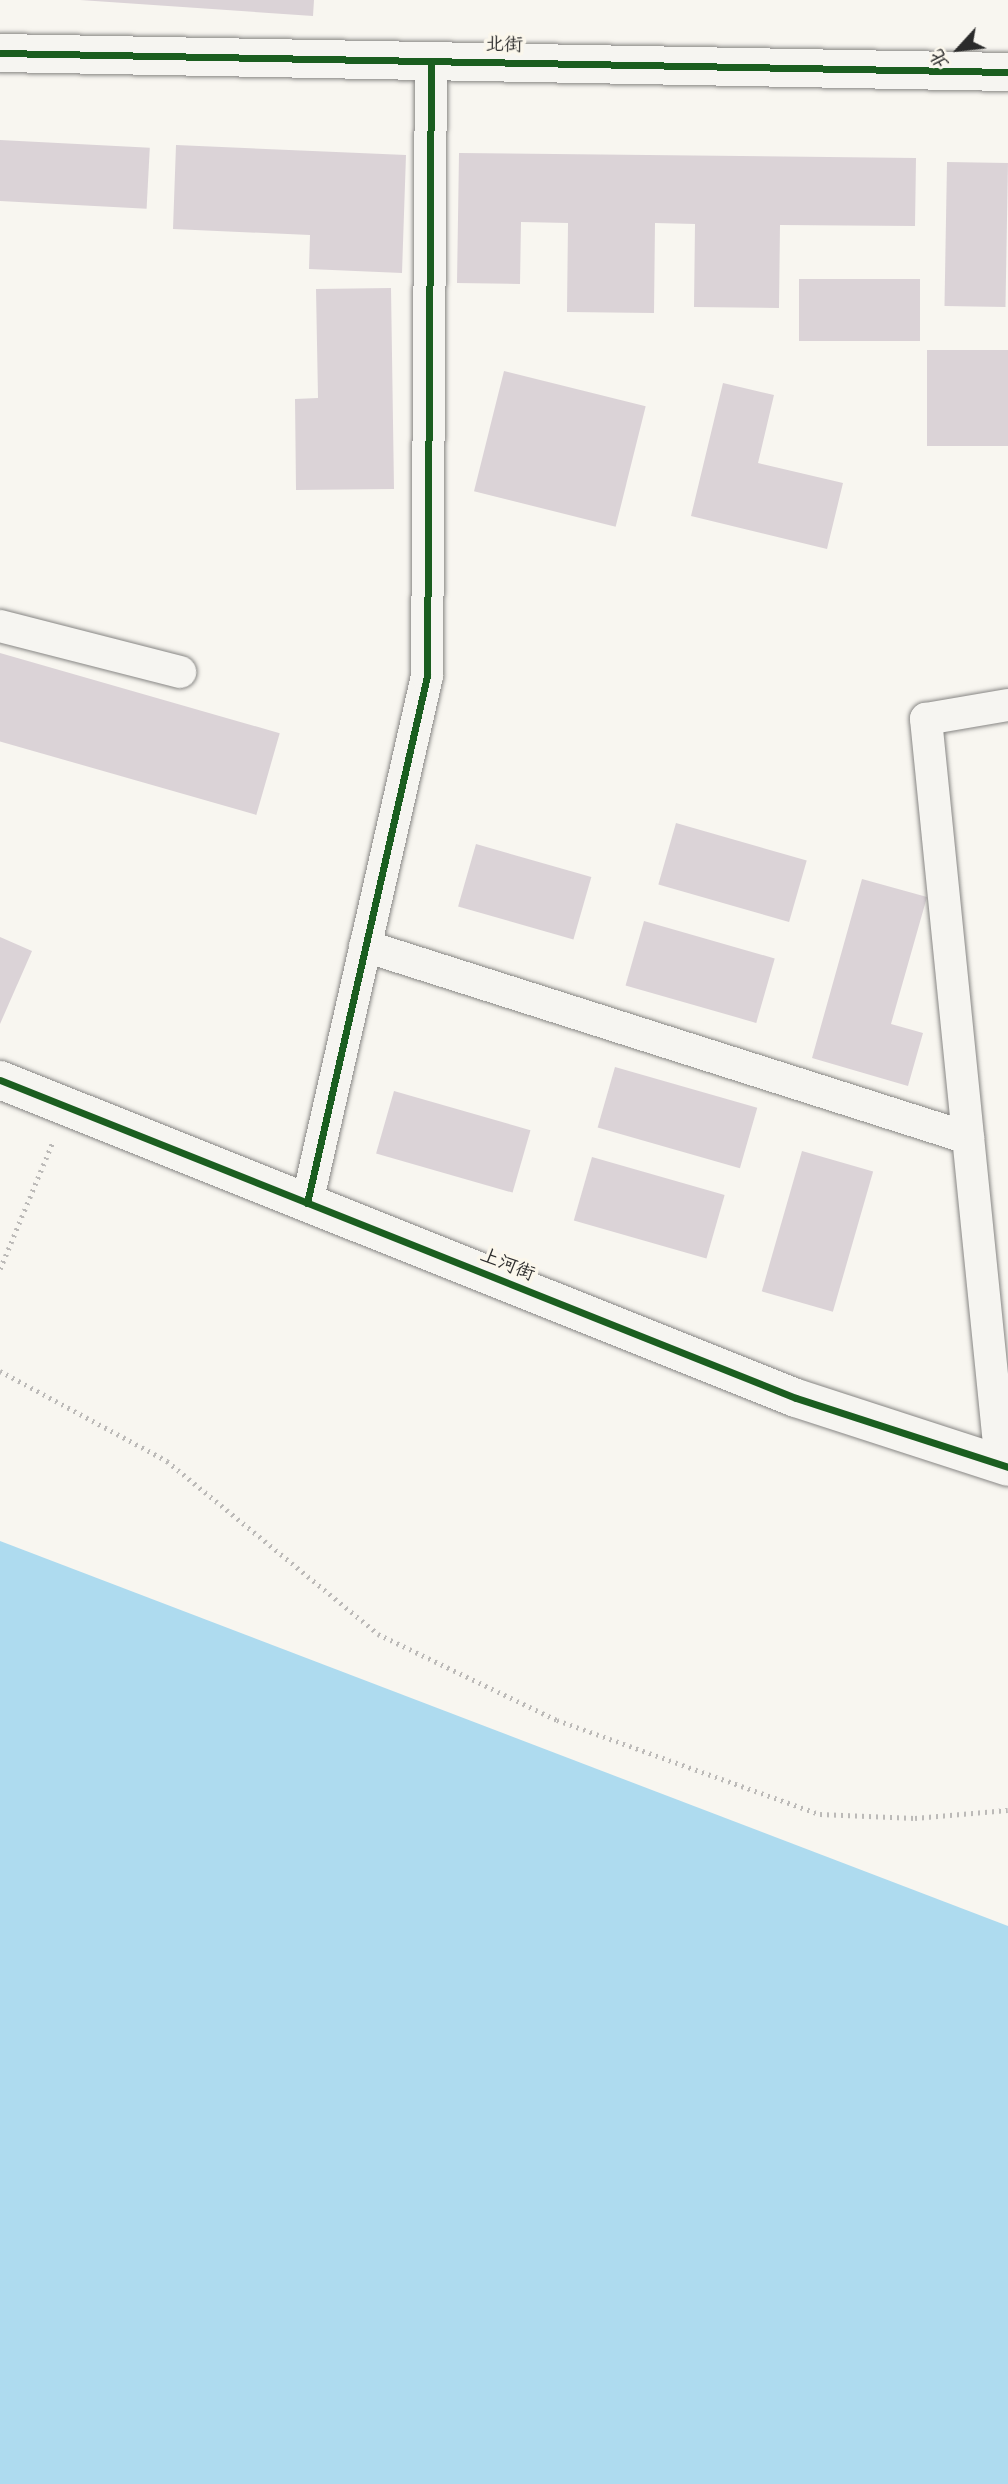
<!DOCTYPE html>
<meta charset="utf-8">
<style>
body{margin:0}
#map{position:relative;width:1008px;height:2484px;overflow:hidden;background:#f8f6f0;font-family:Kalam,"LXGW WenKai TC",sans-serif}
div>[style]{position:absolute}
.water>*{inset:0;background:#aedbef}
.building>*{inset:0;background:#dbd3d7;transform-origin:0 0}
.path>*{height:4.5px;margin-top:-2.25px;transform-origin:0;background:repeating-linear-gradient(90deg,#bcbab8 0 2px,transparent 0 7px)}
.roads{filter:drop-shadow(0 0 2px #878684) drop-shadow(0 0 2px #878684)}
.street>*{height:32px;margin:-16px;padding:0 16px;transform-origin:16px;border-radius:16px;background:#f6f5f1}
.secondary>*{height:38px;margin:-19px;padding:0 19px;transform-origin:19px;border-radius:19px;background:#f6f5f1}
.cycleway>*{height:7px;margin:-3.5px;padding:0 3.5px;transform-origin:3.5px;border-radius:3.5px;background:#1b5e20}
span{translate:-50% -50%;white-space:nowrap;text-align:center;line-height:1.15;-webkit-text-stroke:7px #fbf7ec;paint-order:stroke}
.street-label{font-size:19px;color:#2b2b2b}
.north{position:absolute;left:924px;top:14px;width:70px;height:70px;-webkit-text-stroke:5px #fbf7ec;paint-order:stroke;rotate:243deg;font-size:19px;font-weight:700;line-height:28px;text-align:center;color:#2b2b2b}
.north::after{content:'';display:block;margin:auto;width:24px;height:32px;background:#2b2b2b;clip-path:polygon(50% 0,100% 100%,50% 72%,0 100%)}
</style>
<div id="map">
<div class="water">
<i style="clip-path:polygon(0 1541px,1008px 1926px,1008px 2484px,0 2484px)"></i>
</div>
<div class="building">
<i style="clip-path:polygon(80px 0,314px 0,313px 16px)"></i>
<i style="left:0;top:140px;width:150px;height:61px;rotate:3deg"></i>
<i style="clip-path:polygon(176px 145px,406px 155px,402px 273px,309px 269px,310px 235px,173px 229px)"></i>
<i style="clip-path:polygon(459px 153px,916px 158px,915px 226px,780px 225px,779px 308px,694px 307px,695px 224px,655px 223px,654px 313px,567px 312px,568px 223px,521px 222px,520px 284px,457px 283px)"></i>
<i style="left:947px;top:162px;width:61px;height:144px;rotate:1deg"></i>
<i style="left:799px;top:279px;width:121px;height:62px"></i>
<i style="clip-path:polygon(391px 288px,394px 489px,296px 490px,295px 399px,318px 398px,316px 289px)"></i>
<i style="left:1008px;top:350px;width:96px;height:81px;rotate:90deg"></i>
<i style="left:504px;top:371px;width:146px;height:124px;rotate:14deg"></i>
<i style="clip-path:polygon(723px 383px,774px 395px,758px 463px,843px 483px,827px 549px,691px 516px)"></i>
<i style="left:0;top:653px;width:291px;height:85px;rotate:16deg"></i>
<i style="left:676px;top:823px;width:136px;height:64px;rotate:16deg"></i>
<i style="left:476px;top:844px;width:120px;height:65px;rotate:16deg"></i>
<i style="clip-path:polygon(862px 879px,927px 897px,891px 1024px,923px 1033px,908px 1086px,812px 1058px)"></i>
<i style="left:644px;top:921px;width:136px;height:67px;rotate:16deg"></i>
<i style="clip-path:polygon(0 937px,32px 951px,0 1024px)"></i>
<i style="left:615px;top:1067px;width:148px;height:63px;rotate:16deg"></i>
<i style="left:394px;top:1091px;width:142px;height:65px;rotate:16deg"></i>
<i style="left:802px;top:1151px;width:74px;height:146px;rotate:16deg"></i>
<i style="left:592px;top:1157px;width:138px;height:66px;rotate:16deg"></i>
</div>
<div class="path">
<i style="left:0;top:1269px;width:139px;rotate:-67.5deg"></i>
<i style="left:0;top:1371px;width:190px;rotate:28.3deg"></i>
<i style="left:167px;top:1461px;width:273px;rotate:39.3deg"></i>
<i style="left:378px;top:1634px;width:199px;rotate:25.7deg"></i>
<i style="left:557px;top:1720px;width:279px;rotate:19.7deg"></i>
<i style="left:820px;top:1814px;width:95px;rotate:2.4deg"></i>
<i style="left:915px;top:1818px;width:93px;rotate:-4.9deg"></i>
</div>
<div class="roads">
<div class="street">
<i style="left:0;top:626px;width:186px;rotate:14.3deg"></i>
<i style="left:365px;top:946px;width:633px;rotate:17.66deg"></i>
<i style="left:307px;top:1203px;width:540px;rotate:-77.17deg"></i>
<i style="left:427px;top:676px;width:615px;rotate:-89.63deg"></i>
<i style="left:1001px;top:1464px;width:749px;rotate:-95.75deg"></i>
<i style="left:926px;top:719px;width:83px;rotate:-9.7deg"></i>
</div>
<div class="secondary">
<i style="left:0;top:53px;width:1008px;rotate:1.08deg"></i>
<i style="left:0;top:1080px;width:857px;rotate:21.78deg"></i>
<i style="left:796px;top:1398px;width:223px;rotate:18deg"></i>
</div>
</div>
<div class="cycleway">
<i style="left:0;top:53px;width:1008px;rotate:1.08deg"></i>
<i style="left:0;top:1080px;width:857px;rotate:21.78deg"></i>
<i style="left:796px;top:1398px;width:223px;rotate:18deg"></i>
<i style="left:307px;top:1203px;width:540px;rotate:-77.17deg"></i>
<i style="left:427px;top:676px;width:615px;rotate:-89.63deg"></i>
</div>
<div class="street-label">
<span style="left:504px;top:46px;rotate:1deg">北街</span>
<span style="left:507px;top:1266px;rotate:22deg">上河街</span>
</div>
<div class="north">北</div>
</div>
